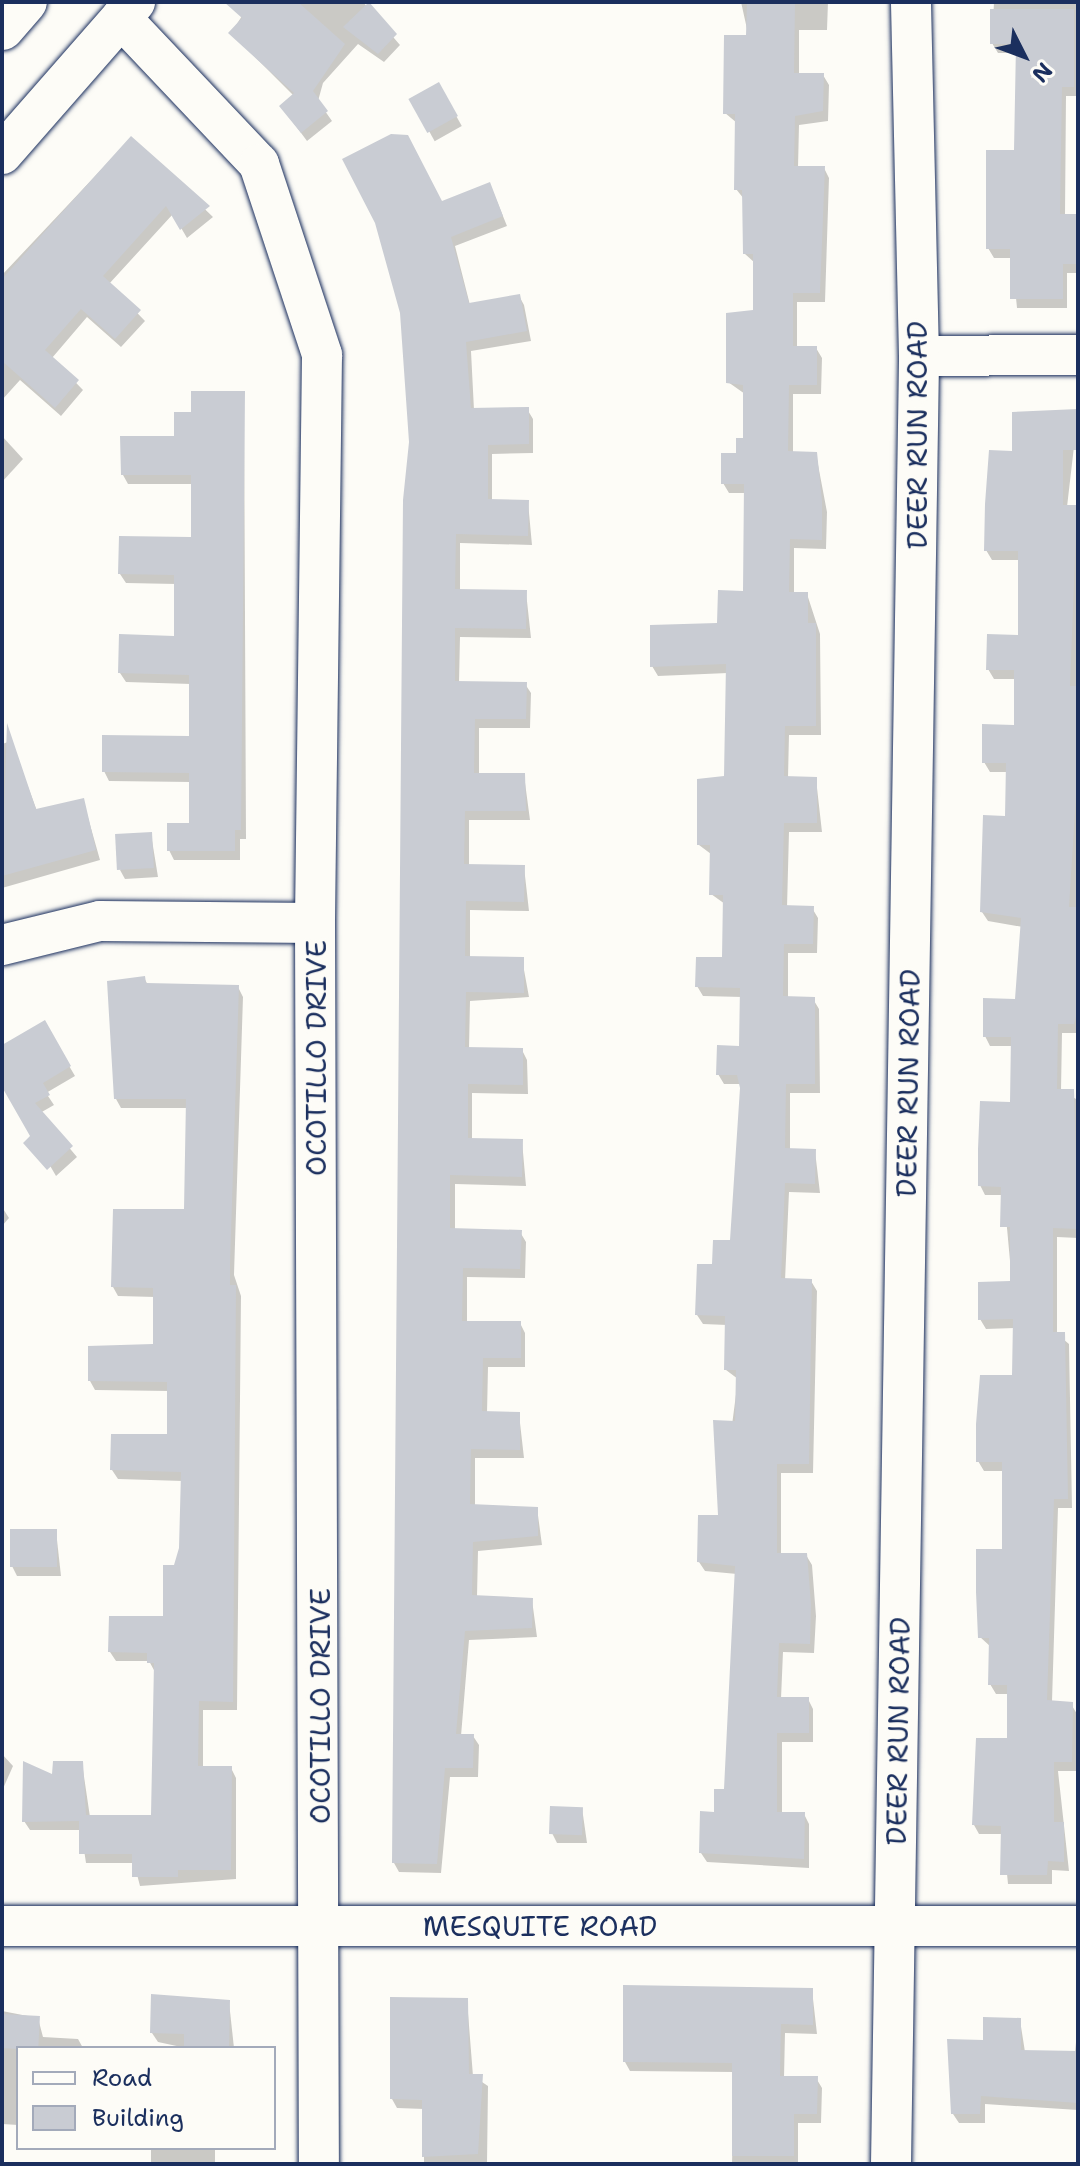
<!DOCTYPE html>
<style>
body{margin:0}
#map{position:relative;width:1080px;height:2166px;overflow:hidden;background:#fdfcf7;font-family:"Shantell Sans",sans-serif}
div>[style]{position:absolute}
.shadow>*{inset:0;background:#0003;transform-origin:0 0}
.building>*{inset:0;background:#c9ccd3;transform-origin:0 0}
.roads{filter:drop-shadow(0 0 2px #1b2f5e) drop-shadow(0 0 2px #1b2f5e)}
.minor>*{height:40px;margin:-20px;padding:0 20px;transform-origin:20px;border-radius:20px;background:#fdfcf7}
.secondary>*{height:44px;margin:-22px;padding:0 22px;transform-origin:22px;border-radius:22px;background:#fdfcf7}
span{translate:-50% -50%;white-space:nowrap;text-align:center;line-height:1.15;-webkit-text-stroke:7px #fdfcf7;paint-order:stroke}
.street-label{font-size:28px;color:#1b2f5e}
.frame{position:absolute;inset:0;border:4px solid #1b2f5e;pointer-events:none}
.legend{position:absolute;left:16px;top:2046px;width:260px;height:104px;box-sizing:border-box;background:#fdfcf7;border:2px solid #a3aaba;margin:0;padding:10px 14px;list-style:none;font-size:24px;color:#1b2f5e}
.legend li{display:flex;align-items:center;gap:16px;height:40px}
.legend b{width:40px;border:2px solid #a3aaba}
.north{position:absolute;left:984px;top:16px;width:80px;height:80px;-webkit-text-stroke:6px #fdfcf7;paint-order:stroke;rotate:132deg;font-size:22px;font-weight:700;line-height:32px;text-align:center;color:#1b2f5e}
.north::after{content:'';display:block;margin:auto;width:28px;height:36px;background:#1b2f5e;clip-path:polygon(50% 0,100% 100%,50% 72%,0 100%)}
</style>
<div id="map">
<div class="shadow">
<i style="clip-path:polygon(251px 2px,363px 2px,400px 45px,384px 62px,358px 44px,323px 83px,318px 101px,332px 121px,307px 141px,281px 106px,294px 96px,231px 33px)"></i>
<i style="clip-path:polygon(741px 2px,828px 2px,827px 30px,799px 30px,799px 75px,823px 75px,829px 85px,828px 121px,799px 125px,798px 168px,824px 168px,829px 178px,825px 302px,797px 302px,797px 348px,816px 348px,822px 358px,821px 394px,793px 394px,793px 453px,816px 454px,827px 512px,826px 549px,794px 548px,794px 594px,807px 594px,820px 634px,821px 735px,789px 735px,788px 778px,816px 779px,822px 832px,789px 832px,787px 908px,812px 908px,818px 918px,817px 953px,788px 953px,788px 999px,813px 999px,819px 1009px,820px 1093px,790px 1093px,790px 1150px,815px 1151px,820px 1193px,789px 1192px,785px 1281px,811px 1281px,817px 1291px,813px 1473px,781px 1473px,781px 1555px,806px 1555px,812px 1565px,816px 1616px,814px 1653px,783px 1652px,781px 1699px,808px 1699px,813px 1709px,813px 1742px,782px 1742px,782px 1814px,804px 1814px,809px 1824px,809px 1868px,707px 1862px,701px 1853px,726px 1791px,737px 1574px,705px 1571px,699px 1562px,720px 1517px,738px 1379px,726px 1370px,727px 1325px,703px 1324px,697px 1315px,714px 1266px,732px 1242px,741px 1084px,724px 1084px,718px 1074px,741px 1048px,742px 997px,703px 996px,697px 986px,724px 959px,725px 904px,711px 894px,711px 854px,699px 845px,726px 777px,728px 673px,658px 676px,652px 666px,719px 625px,745px 593px,746px 493px,729px 493px,723px 483px,745px 440px,745px 394px,728px 382px,755px 312px,755px 263px,745px 254px,744px 199px,736px 189px,737px 123px,725px 113px,749px 38px)"></i>
<i style="clip-path:polygon(994px 2px,1078px 2px,1078px 96px,1066px 96px,1065px 216px,1078px 216px,1078px 273px,1067px 273px,1067px 308px,1017px 308px,1012px 258px,994px 258px,988px 248px,1016px 152px,1018px 53px,998px 53px,992px 43px)"></i>
<i style="left:439px;top:85px;width:47px;height:31px;rotate:61deg"></i>
<i style="clip-path:polygon(131px 138px,213px 217px,187px 238px,173px 214px,109px 284px,145px 321px,121px 347px,87px 317px,52px 358px,83px 390px,61px 416px,20px 380px,2px 400px,2px 275px)"></i>
<i style="clip-path:polygon(494px 194px,507px 226px,455px 246px,470px 305px,519px 296px,524px 305px,531px 341px,471px 351px,474px 410px,527px 409px,533px 419px,533px 453px,492px 454px,492px 501px,528px 502px,532px 545px,460px 543px,460px 591px,526px 592px,531px 638px,460px 637px,459px 683px,525px 684px,531px 693px,530px 728px,479px 728px,479px 775px,524px 775px,530px 820px,469px 820px,469px 866px,524px 867px,529px 911px,470px 910px,470px 958px,522px 959px,529px 997px,470px 1001px,469px 1049px,522px 1050px,527px 1060px,528px 1094px,472px 1093px,472px 1140px,522px 1141px,526px 1186px,455px 1184px,455px 1230px,520px 1232px,526px 1242px,525px 1278px,467px 1277px,467px 1323px,520px 1323px,525px 1333px,525px 1367px,488px 1367px,487px 1414px,519px 1414px,524px 1458px,475px 1458px,475px 1506px,537px 1508px,542px 1545px,478px 1551px,477px 1597px,532px 1600px,537px 1637px,469px 1640px,461px 1736px,473px 1736px,479px 1745px,478px 1777px,450px 1777px,441px 1873px,399px 1872px,394px 1863px,442px 203px)"></i>
<i style="clip-path:polygon(244px 393px,246px 839px,240px 839px,240px 860px,174px 860px,169px 850px,191px 825px,191px 782px,109px 781px,104px 771px,191px 738px,191px 684px,126px 682px,120px 673px,176px 638px,176px 584px,126px 583px,120px 574px,193px 539px,193px 484px,128px 484px,123px 475px)"></i>
<i style="clip-path:polygon(1078px 412px,1067px 507px,1078px 512px,1078px 1033px,1062px 1033px,1061px 1091px,1078px 1100px,1078px 1238px,1057px 1237px,1057px 1334px,1069px 1344px,1072px 1508px,1058px 1508px,1052px 1702px,1071px 1704px,1077px 1714px,1076px 1771px,1058px 1771px,1069px 1871px,1052px 1870px,1052px 1884px,1008px 1884px,1003px 1834px,979px 1834px,974px 1825px,1009px 1740px,1009px 1694px,996px 1694px,990px 1684px,991px 1647px,980px 1637px,1004px 1551px,1004px 1471px,984px 1471px,978px 1461px,1014px 1377px,1015px 1328px,986px 1329px,980px 1319px,1012px 1283px,1004px 1195px,985px 1195px,980px 1185px,1012px 1104px,1013px 1046px,990px 1046px,985px 1036px,1017px 1001px,1023px 927px,988px 921px,982px 912px,1007px 818px,1008px 772px,990px 772px,984px 762px,1016px 727px,1016px 679px,994px 679px,988px 669px,1020px 637px,1020px 560px,992px 560px,986px 550px,1014px 453px)"></i>
<i style="clip-path:polygon(2px 436px,23px 459px,2px 482px)"></i>
<i style="clip-path:polygon(11px 741px,37px 811px,83px 800px,100px 860px,2px 888px,2px 744px)"></i>
<i style="clip-path:polygon(151px 834px,158px 877px,125px 879px,120px 870px)"></i>
<i style="clip-path:polygon(144px 978px,148px 985px,238px 987px,243px 997px,234px 1275px,241px 1296px,237px 1710px,203px 1710px,203px 1768px,231px 1768px,236px 1778px,236px 1879px,140px 1886px,134px 1863px,86px 1863px,81px 1830px,30px 1830px,24px 1821px,54px 1777px,82px 1763px,90px 1817px,153px 1817px,155px 1672px,149px 1661px,116px 1661px,110px 1652px,165px 1618px,181px 1548px,183px 1481px,118px 1479px,112px 1470px,169px 1436px,169px 1391px,95px 1390px,90px 1381px,155px 1346px,155px 1297px,118px 1296px,113px 1287px,185px 1211px,188px 1108px,121px 1108px,116px 1099px)"></i>
<i style="clip-path:polygon(44px 1023px,75px 1076px,46px 1093px,54px 1105px,40px 1113px,77px 1157px,56px 1176px,2px 1083px,2px 1053px)"></i>
<i style="clip-path:polygon(2px 1207px,9px 1218px,2px 1226px)"></i>
<i style="clip-path:polygon(56px 1531px,61px 1576px,17px 1576px,12px 1566px)"></i>
<i style="clip-path:polygon(2px 1754px,13px 1766px,2px 1791px)"></i>
<i style="clip-path:polygon(582px 1808px,587px 1843px,557px 1843px,552px 1833px)"></i>
<i style="clip-path:polygon(812px 1990px,817px 2034px,785px 2033px,784px 2078px,816px 2078px,822px 2088px,821px 2123px,798px 2123px,798px 2164px,732px 2164px,734px 2072px,630px 2071px,625px 2062px)"></i>
<i style="clip-path:polygon(467px 2000px,473px 2076px,488px 2086px,487px 2164px,424px 2164px,424px 2109px,397px 2108px,392px 2099px)"></i>
<i style="clip-path:polygon(229px 2002px,234px 2048px,186px 2048px,158px 2042px,152px 2033px)"></i>
<i style="clip-path:polygon(2px 2011px,38px 2018px,43px 2037px,78px 2039px,83px 2048px,18px 2048px,18px 2125px,2px 2124px)"></i>
<i style="clip-path:polygon(1020px 2020px,1025px 2052px,1075px 2053px,1078px 2020px,1078px 2110px,985px 2104px,985px 2123px,959px 2123px,953px 2114px,985px 2042px)"></i>
<i style="left:151px;top:2148px;width:64px;height:17px"></i>
</div>
<div class="building">
<i style="clip-path:polygon(224px 2px,298px 2px,345px 44px,313px 91px,328px 111px,301px 133px,279px 106px,294px 93px,228px 33px,242px 18px)"></i>
<i style="clip-path:polygon(369px 2px,397px 34px,378px 54px,343px 27px)"></i>
<i style="clip-path:polygon(747px 2px,795px 2px,794px 73px,824px 73px,823px 111px,795px 116px,794px 166px,825px 166px,820px 293px,793px 293px,793px 346px,817px 346px,817px 385px,789px 385px,788px 451px,817px 452px,822px 501px,822px 540px,790px 539px,789px 592px,808px 592px,808px 623px,816px 623px,816px 726px,785px 726px,784px 776px,817px 777px,817px 823px,784px 823px,782px 905px,814px 906px,813px 944px,784px 944px,783px 996px,815px 997px,815px 1084px,786px 1084px,785px 1148px,816px 1149px,815px 1184px,785px 1183px,781px 1278px,812px 1279px,809px 1464px,777px 1464px,777px 1553px,807px 1553px,811px 1605px,810px 1644px,779px 1643px,777px 1697px,809px 1697px,809px 1733px,777px 1733px,777px 1812px,805px 1812px,804px 1859px,699px 1853px,700px 1811px,714px 1812px,714px 1789px,724px 1789px,735px 1566px,697px 1562px,698px 1515px,718px 1515px,713px 1420px,735px 1421px,736px 1370px,724px 1370px,725px 1316px,695px 1315px,697px 1264px,712px 1264px,713px 1240px,730px 1240px,740px 1088px,737px 1075px,716px 1075px,717px 1045px,739px 1046px,740px 988px,695px 987px,696px 957px,722px 957px,723px 895px,709px 895px,710px 845px,697px 845px,697px 779px,724px 776px,726px 664px,650px 667px,650px 625px,717px 623px,718px 590px,743px 591px,744px 484px,721px 484px,721px 453px,736px 453px,736px 438px,743px 438px,743px 385px,726px 383px,726px 313px,753px 310px,753px 254px,743px 254px,742px 190px,734px 190px,735px 114px,723px 114px,724px 35px,746px 35px)"></i>
<i style="clip-path:polygon(990px 9px,1074px 9px,1074px 87px,1062px 87px,1060px 214px,1078px 214px,1078px 264px,1063px 264px,1063px 299px,1010px 299px,1010px 249px,986px 249px,986px 150px,1014px 150px,1016px 44px,990px 44px)"></i>
<i style="left:439px;top:82px;width:39px;height:35px;rotate:61deg"></i>
<i style="clip-path:polygon(391px 134px,408px 135px,442px 201px,490px 182px,503px 216px,451px 237px,469px 303px,520px 294px,527px 331px,466px 342px,471px 408px,529px 407px,529px 444px,488px 445px,488px 499px,529px 500px,528px 536px,456px 534px,455px 589px,527px 590px,526px 629px,455px 628px,455px 681px,527px 682px,526px 719px,475px 719px,474px 773px,525px 773px,526px 811px,465px 811px,464px 864px,525px 865px,524px 902px,466px 901px,465px 956px,524px 957px,524px 993px,466px 992px,465px 1047px,523px 1048px,523px 1085px,468px 1084px,468px 1138px,523px 1139px,522px 1177px,450px 1175px,450px 1228px,522px 1230px,520px 1269px,463px 1268px,462px 1321px,521px 1321px,521px 1358px,483px 1358px,482px 1411px,520px 1412px,520px 1450px,471px 1449px,470px 1504px,538px 1507px,538px 1536px,473px 1542px,472px 1595px,533px 1598px,532px 1628px,465px 1631px,456px 1734px,474px 1734px,473px 1768px,445px 1768px,437px 1864px,392px 1863px,403px 500px,409px 442px,400px 313px,375px 223px,342px 159px)"></i>
<i style="clip-path:polygon(131px 136px,210px 206px,180px 230px,166px 206px,103px 276px,141px 310px,115px 339px,81px 309px,45px 350px,79px 380px,55px 408px,2px 361px,2px 279px)"></i>
<i style="clip-path:polygon(191px 391px,245px 391px,241px 830px,235px 830px,235px 851px,167px 851px,167px 823px,189px 823px,189px 773px,102px 772px,102px 735px,189px 736px,189px 675px,118px 673px,119px 634px,174px 636px,174px 575px,118px 574px,119px 536px,191px 537px,191px 475px,121px 475px,120px 436px,174px 436px,174px 412px,191px 412px)"></i>
<i style="clip-path:polygon(1078px 409px,1078px 450px,1063px 450px,1063px 505px,1077px 505px,1070px 686px,1078px 686px,1078px 763px,1069px 907px,1078px 907px,1078px 1009px,1074px 1024px,1058px 1024px,1057px 1089px,1074px 1089px,1078px 1229px,1053px 1228px,1053px 1332px,1065px 1332px,1068px 1499px,1054px 1499px,1047px 1700px,1073px 1702px,1072px 1762px,1054px 1762px,1054px 1822px,1064px 1822px,1064px 1862px,1048px 1861px,1047px 1875px,1000px 1875px,1001px 1826px,972px 1825px,976px 1738px,1007px 1738px,1007px 1685px,988px 1685px,989px 1638px,978px 1638px,976px 1592px,976px 1549px,1002px 1549px,1002px 1462px,976px 1462px,976px 1424px,980px 1375px,1012px 1375px,1013px 1319px,978px 1320px,978px 1282px,1010px 1281px,1010px 1227px,1000px 1227px,1001px 1187px,978px 1186px,978px 1149px,980px 1101px,1010px 1102px,1011px 1037px,983px 1037px,983px 998px,1015px 999px,1021px 918px,980px 912px,983px 815px,1005px 816px,1006px 763px,982px 763px,982px 724px,1014px 725px,1014px 670px,986px 670px,987px 634px,1018px 635px,1018px 551px,984px 551px,985px 504px,989px 450px,1012px 451px,1012px 412px)"></i>
<i style="clip-path:polygon(7px 723px,36px 809px,84px 798px,96px 850px,2px 876px)"></i>
<i style="left:152px;top:832px;width:36px;height:37px;rotate:87deg"></i>
<i style="clip-path:polygon(145px 976px,146px 983px,239px 985px,230px 1264px,230px 1285px,236px 1285px,233px 1702px,199px 1701px,198px 1766px,232px 1766px,231px 1870px,178px 1870px,178px 1877px,132px 1877px,132px 1854px,79px 1854px,79px 1821px,22px 1822px,23px 1761px,52px 1774px,53px 1761px,83px 1761px,86px 1815px,151px 1815px,154px 1663px,147px 1663px,147px 1653px,108px 1652px,109px 1616px,163px 1616px,163px 1565px,174px 1565px,179px 1548px,181px 1472px,110px 1470px,111px 1434px,167px 1434px,167px 1382px,88px 1381px,88px 1346px,153px 1344px,153px 1288px,111px 1287px,113px 1209px,184px 1209px,186px 1099px,114px 1099px,107px 981px)"></i>
<i style="clip-path:polygon(45px 1020px,71px 1066px,43px 1083px,50px 1095px,35px 1103px,73px 1146px,47px 1170px,23px 1143px,30px 1136px,2px 1087px,2px 1045px)"></i>
<i style="left:10px;top:1529px;width:47px;height:38px"></i>
<i style="left:550px;top:1806px;width:33px;height:28px;rotate:2deg"></i>
<i style="clip-path:polygon(623px 1985px,813px 1988px,813px 2025px,781px 2024px,780px 2076px,818px 2076px,817px 2114px,794px 2114px,794px 2156px,732px 2156px,732px 2063px,623px 2062px)"></i>
<i style="clip-path:polygon(151px 1994px,230px 2000px,229px 2048px,184px 2048px,184px 2034px,150px 2033px)"></i>
<i style="clip-path:polygon(390px 1997px,468px 1998px,469px 2074px,483px 2074px,478px 2154px,422px 2157px,422px 2100px,390px 2099px)"></i>
<i style="left:2px;top:2014px;width:38px;height:34px;rotate:3deg"></i>
<i style="clip-path:polygon(983px 2017px,1021px 2018px,1021px 2050px,1078px 2051px,1078px 2103px,981px 2096px,980px 2114px,951px 2114px,947px 2039px,983px 2040px)"></i>
</div>
<div class="roads">
<div class="minor">
<i style="left:121px;top:18px;width:201px;rotate:46.6deg"></i>
<i style="left:259px;top:164px;width:201px;rotate:71.7deg"></i>
<i style="left:322px;top:355px;width:568px;rotate:90.71deg"></i>
<i style="left:315px;top:923px;width:1241px;rotate:89.82deg"></i>
<i style="left:2px;top:154px;width:202px;rotate:-48.8deg"></i>
<i style="left:919px;top:356px;width:159px;rotate:-0.4deg"></i>
<i style="left:2px;top:945px;width:101px;rotate:-13.8deg"></i>
<i style="left:100px;top:921px;width:215px;rotate:0.5deg"></i>
<i style="left:2px;top:1926px;width:1076px"></i>
<i style="left:891px;top:2164px;width:1808px;rotate:-89.11deg"></i>
<i style="left:919px;top:356px;width:354px;rotate:-91.3deg"></i>
</div>
<div class="secondary">
<i style="left:2px;top:28px;width:35px;rotate:-49deg"></i>
</div>
</div>
<div class="street-label">
<span style="left:917px;top:435px;rotate:-90deg">DEER RUN ROAD</span>
<span style="left:316px;top:1058px;rotate:-90deg">OCOTILLO DRIVE</span>
<span style="left:908px;top:1083px;rotate:-89deg">DEER RUN ROAD</span>
<span style="left:320px;top:1706px;rotate:-90deg">OCOTILLO DRIVE</span>
<span style="left:898px;top:1731px;rotate:-89deg">DEER RUN ROAD</span>
<span style="left:540px;top:1926px">MESQUITE ROAD</span>
</div>
<div class="frame"></div>
<ul class="legend">
<li><b style="height:10px;background:#fdfcf7"></b>Road</li>
<li><b style="height:22px;background:#c9ccd3"></b>Building</li>
</ul>
<div class="north">N</div>
</div>
